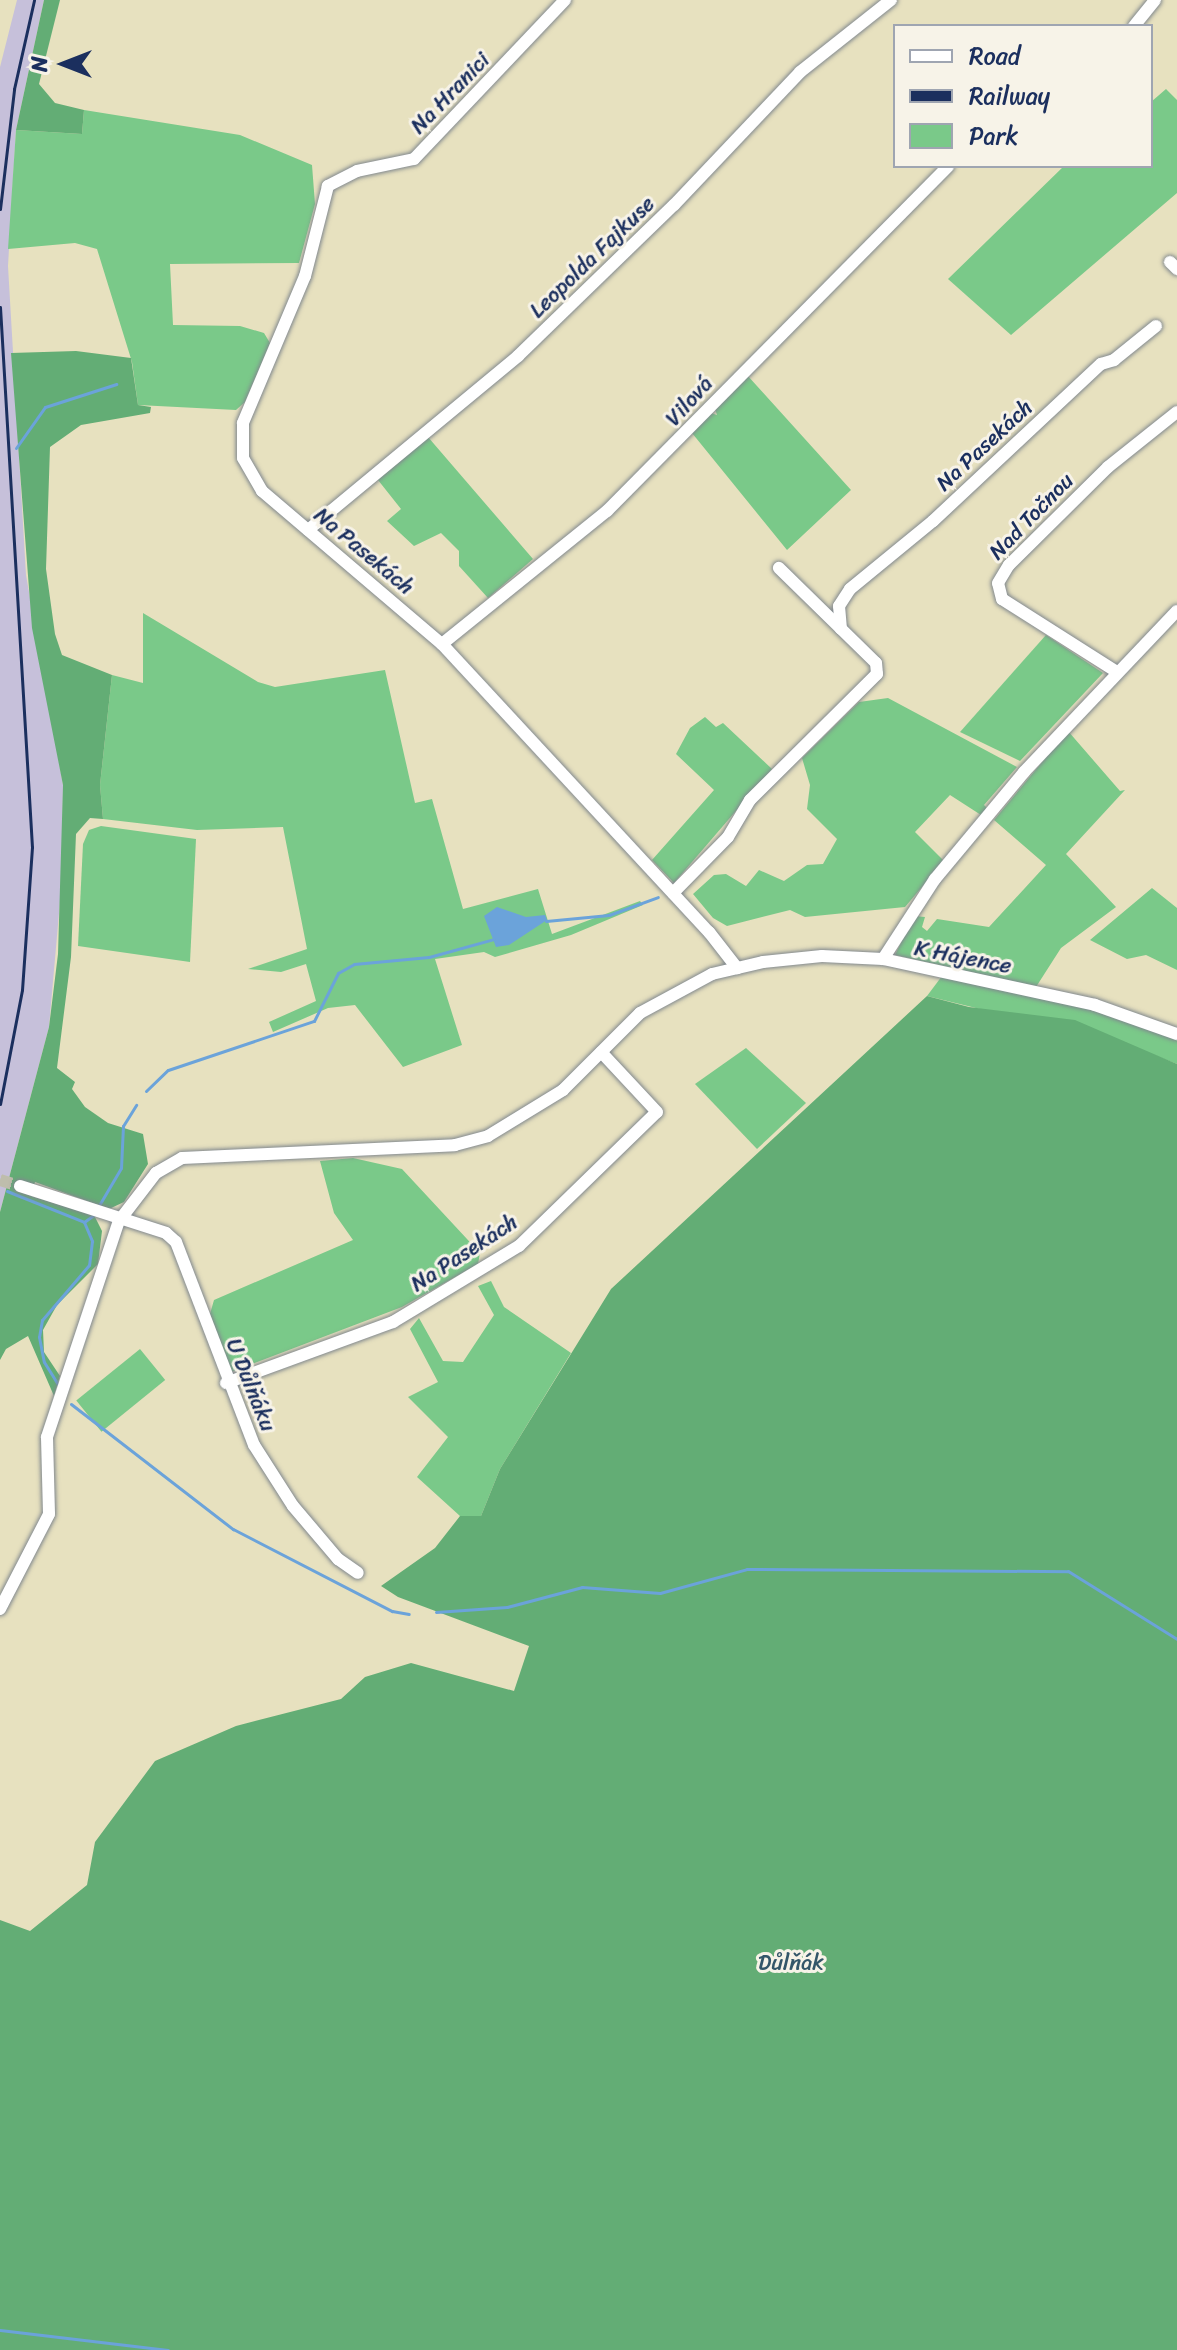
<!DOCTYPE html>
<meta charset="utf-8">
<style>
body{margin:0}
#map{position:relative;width:1177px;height:2350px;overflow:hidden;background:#e7e1bf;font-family:Sriracha,sans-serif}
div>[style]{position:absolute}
.industrial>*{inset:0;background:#c6c0da}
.green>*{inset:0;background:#7ac989;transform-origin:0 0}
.forest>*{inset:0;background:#63ad75}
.water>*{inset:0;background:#6ba3da}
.stream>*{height:3px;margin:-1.5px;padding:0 1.5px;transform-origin:1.5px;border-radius:1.5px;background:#6ba3da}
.minor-tunnel>*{height:12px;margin-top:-6px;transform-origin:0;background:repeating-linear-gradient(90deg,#bebdac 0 12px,transparent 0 18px)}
.roads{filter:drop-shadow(0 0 2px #81888e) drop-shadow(0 0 2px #81888e)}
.minor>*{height:12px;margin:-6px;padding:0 6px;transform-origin:6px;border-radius:6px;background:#fff}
.rail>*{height:3px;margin:-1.5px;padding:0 1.5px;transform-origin:1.5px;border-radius:1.5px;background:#1b2f5e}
span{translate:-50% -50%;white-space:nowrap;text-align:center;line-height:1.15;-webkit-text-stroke:6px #f7f3e8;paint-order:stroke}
.street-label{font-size:22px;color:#1b2f5e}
.park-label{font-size:22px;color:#335669}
.legend{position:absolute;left:893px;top:24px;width:260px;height:144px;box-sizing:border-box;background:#f7f3e8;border:2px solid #9fa5b1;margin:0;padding:10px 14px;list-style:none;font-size:24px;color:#1b2f5e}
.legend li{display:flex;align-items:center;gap:16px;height:40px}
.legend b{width:40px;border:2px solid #9fa5b1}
.north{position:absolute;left:24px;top:24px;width:80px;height:80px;-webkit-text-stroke:6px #f7f3e8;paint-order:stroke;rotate:270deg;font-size:22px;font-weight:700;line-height:32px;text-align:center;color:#1b2f5e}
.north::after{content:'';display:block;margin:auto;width:28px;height:36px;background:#1b2f5e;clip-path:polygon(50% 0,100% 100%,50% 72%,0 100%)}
</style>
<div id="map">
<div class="industrial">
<i style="clip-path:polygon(17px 0,44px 0,16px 130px,8px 266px,26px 575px,63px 785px,62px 879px,49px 1027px,0 1212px,0 67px)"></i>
</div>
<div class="green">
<i style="clip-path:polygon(1166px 89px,1177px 100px,1177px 193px,1011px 335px,948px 279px,1064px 166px,1151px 166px,1151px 102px)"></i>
<i style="clip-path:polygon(84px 110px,240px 135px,312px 165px,315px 204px,299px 263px,170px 264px,173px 325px,240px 326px,264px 333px,270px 343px,245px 402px,236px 410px,138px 405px,132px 362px,97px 249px,75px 243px,8px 249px,16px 130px,82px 134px)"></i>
<i style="clip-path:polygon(747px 375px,851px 490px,787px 550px,692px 433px,711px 413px,717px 415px,715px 409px)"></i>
<i style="clip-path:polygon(428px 437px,533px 559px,488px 598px,459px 566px,459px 551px,441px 533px,414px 546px,387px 521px,401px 509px,378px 480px)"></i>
<i style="clip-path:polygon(143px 613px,258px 682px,275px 687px,385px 670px,415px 803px,432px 799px,463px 909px,538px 889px,552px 934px,640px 901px,643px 905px,571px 935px,495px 957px,484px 952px,435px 959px,462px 1045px,403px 1067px,355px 1005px,328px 1008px,273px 1032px,269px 1022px,316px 1001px,306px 964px,281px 972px,248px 969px,307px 949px,283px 827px,197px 830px,103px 819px,100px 785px,112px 675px,143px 683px)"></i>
<i style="clip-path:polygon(1046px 635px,1103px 673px,1020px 761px,960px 732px)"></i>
<i style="clip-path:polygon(888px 698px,1017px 767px,984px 805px,988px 809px,981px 815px,950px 795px,915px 832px,944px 861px,905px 907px,805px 917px,790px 910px,727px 926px,713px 918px,693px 894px,714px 875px,726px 874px,746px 886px,759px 870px,784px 881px,807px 865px,823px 864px,837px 839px,807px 809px,810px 785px,802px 758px,859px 702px)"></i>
<i style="clip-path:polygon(705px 717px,716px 727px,723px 723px,772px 769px,674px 883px,652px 860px,714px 790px,676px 754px,690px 728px)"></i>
<i style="clip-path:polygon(1068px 731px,1120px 791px,1125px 790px,1066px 854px,1116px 907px,1061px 948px,1036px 987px,895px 955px,914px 916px,925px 917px,922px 927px,927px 931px,937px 919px,989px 927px,1046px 865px,994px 820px)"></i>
<i style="clip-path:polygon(101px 826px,196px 839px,190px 962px,78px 946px,83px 844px,89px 830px)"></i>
<i style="clip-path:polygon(1152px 888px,1177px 908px,1177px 970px,1146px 955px,1127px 959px,1090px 940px)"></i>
<i style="clip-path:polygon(942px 976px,1007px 986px,1177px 1034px,1177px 1064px,1131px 1046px,927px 996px)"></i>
<i style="clip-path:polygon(746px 1048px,806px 1103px,757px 1149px,695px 1084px)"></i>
<i style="clip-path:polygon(353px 1158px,402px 1169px,480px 1253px,478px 1264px,402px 1307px,231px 1372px,210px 1314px,214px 1300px,353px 1240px,334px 1213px,320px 1161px)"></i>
<i style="clip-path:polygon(491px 1281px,504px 1307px,571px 1353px,500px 1469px,481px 1516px,460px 1516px,417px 1477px,448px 1437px,408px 1397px,438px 1382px,410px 1329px,419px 1318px,443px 1361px,463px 1362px,494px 1315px,478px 1286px)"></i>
<i style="left:140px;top:1349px;width:40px;height:82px;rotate:51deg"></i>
</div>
<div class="forest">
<i style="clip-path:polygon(44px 0,60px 0,39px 84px,55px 103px,84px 110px,82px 134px,16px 130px)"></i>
<i style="clip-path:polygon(76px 351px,131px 358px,138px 405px,151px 407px,150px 413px,81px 425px,50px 447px,46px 569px,55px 634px,62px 655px,112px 675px,100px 785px,103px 819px,90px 818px,76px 834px,71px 957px,57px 1068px,75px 1082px,72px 1089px,85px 1107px,108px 1123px,143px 1134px,148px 1164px,124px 1202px,109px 1209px,35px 1182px,31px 1196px,94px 1215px,102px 1231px,98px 1264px,57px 1305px,43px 1330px,44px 1352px,60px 1376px,54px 1396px,28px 1336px,6px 1349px,0 1360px,0 1212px,49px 1027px,58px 954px,63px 785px,32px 628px,11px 353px)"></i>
<i style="clip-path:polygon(927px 996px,969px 1007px,1075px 1020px,1177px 1064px,1177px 2350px,0 2350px,0 1920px,30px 1931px,87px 1885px,95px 1842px,155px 1761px,236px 1726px,341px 1699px,365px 1677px,411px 1663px,514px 1691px,529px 1646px,398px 1597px,381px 1586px,435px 1548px,460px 1516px,481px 1516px,500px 1469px,611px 1289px)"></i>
</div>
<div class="water">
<i style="clip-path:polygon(497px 907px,526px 917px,545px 915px,547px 920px,509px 945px,496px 947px,484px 916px)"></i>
</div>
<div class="stream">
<i style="left:16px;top:448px;width:50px;rotate:-54.7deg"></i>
<i style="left:45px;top:407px;width:75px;rotate:-17.9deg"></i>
<i style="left:546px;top:921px;width:63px;rotate:-5.4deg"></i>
<i style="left:609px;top:915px;width:52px;rotate:-20.2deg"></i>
<i style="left:146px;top:1091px;width:30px;rotate:-44deg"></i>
<i style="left:168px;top:1070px;width:154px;rotate:-18.6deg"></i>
<i style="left:314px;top:1021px;width:54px;rotate:-63.4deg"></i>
<i style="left:338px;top:973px;width:18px;rotate:-29deg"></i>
<i style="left:354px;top:964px;width:75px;rotate:-5.3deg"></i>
<i style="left:429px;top:957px;width:67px;rotate:-15.5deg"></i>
<i style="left:7px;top:1191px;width:83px;rotate:21.9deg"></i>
<i style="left:84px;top:1222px;width:21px;rotate:67deg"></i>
<i style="left:92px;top:1241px;width:24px;rotate:97deg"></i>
<i style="left:89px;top:1265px;width:72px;rotate:130.5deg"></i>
<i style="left:42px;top:1320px;width:17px;rotate:100deg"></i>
<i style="left:39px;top:1337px;width:25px;rotate:79deg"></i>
<i style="left:44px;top:1362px;width:31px;rotate:58deg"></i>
<i style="left:98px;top:1207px;width:45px;rotate:-59.5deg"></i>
<i style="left:121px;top:1168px;width:42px;rotate:-87.3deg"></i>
<i style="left:123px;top:1126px;width:25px;rotate:-58deg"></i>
<i style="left:84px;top:1222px;width:14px;rotate:-36deg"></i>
<i style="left:71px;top:1404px;width:205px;rotate:37.7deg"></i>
<i style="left:233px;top:1529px;width:179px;rotate:27.3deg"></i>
<i style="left:392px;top:1611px;width:17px;rotate:10deg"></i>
<i style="left:436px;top:1612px;width:71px;rotate:-4deg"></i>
<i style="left:507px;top:1607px;width:78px;rotate:-14.9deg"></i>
<i style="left:582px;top:1587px;width:78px;rotate:4.4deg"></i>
<i style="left:660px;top:1593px;width:90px;rotate:-15.4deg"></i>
<i style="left:747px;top:1569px;width:321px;rotate:0.4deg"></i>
<i style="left:1068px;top:1571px;width:128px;rotate:32deg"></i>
<i style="left:0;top:2330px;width:169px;rotate:6.8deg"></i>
</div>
<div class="minor-tunnel">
<i style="left:0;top:1180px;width:21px;rotate:17deg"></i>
</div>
<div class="roads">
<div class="minor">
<i style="left:565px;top:0;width:219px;rotate:133.5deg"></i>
<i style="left:414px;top:159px;width:58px;rotate:168.1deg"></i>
<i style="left:357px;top:171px;width:33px;rotate:153deg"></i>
<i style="left:328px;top:186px;width:93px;rotate:104.3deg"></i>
<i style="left:305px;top:276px;width:160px;rotate:112.9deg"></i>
<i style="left:243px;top:423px;width:35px;rotate:90deg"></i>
<i style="left:243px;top:458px;width:38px;rotate:60deg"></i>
<i style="left:262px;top:491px;width:236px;rotate:40.4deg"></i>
<i style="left:442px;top:644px;width:393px;rotate:47.2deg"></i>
<i style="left:709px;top:932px;width:46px;rotate:52.1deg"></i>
<i style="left:1134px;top:26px;width:33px;rotate:-51deg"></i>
<i style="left:1170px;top:262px;width:10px;rotate:45deg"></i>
<i style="left:308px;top:530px;width:273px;rotate:-39.6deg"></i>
<i style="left:518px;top:356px;width:217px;rotate:-44.1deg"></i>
<i style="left:674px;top:205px;width:183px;rotate:-46.5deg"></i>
<i style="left:800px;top:72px;width:116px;rotate:-38.4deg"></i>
<i style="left:841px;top:629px;width:23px;rotate:-95deg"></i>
<i style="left:839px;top:606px;width:20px;rotate:-57deg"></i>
<i style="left:850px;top:589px;width:107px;rotate:-39.3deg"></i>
<i style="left:933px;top:521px;width:230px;rotate:-43.1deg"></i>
<i style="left:1101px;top:364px;width:14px;rotate:-17deg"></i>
<i style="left:1114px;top:360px;width:54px;rotate:-39deg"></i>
<i style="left:442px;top:644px;width:212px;rotate:-38.9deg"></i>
<i style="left:607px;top:511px;width:485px;rotate:-45.3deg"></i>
<i style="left:1117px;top:672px;width:136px;rotate:-147.6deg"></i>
<i style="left:1002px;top:599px;width:16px;rotate:-104deg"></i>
<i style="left:998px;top:583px;width:21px;rotate:-59deg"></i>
<i style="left:1009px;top:565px;width:139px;rotate:-44.7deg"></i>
<i style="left:1108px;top:467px;width:88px;rotate:-38.6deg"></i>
<i style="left:673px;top:893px;width:78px;rotate:-45.5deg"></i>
<i style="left:728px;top:837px;width:43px;rotate:-59.3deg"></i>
<i style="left:750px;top:800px;width:179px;rotate:-44.8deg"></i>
<i style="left:877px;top:674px;width:11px;rotate:-95deg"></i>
<i style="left:876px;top:663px;width:136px;rotate:-135.6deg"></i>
<i style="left:883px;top:959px;width:95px;rotate:-57deg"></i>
<i style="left:935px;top:879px;width:139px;rotate:-50.2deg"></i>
<i style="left:1024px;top:772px;width:222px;rotate:-46.5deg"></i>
<i style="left:20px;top:1186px;width:153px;rotate:17.8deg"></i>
<i style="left:166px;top:1233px;width:13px;rotate:42deg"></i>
<i style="left:176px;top:1242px;width:217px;rotate:69deg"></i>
<i style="left:254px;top:1445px;width:72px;rotate:57.4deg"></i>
<i style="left:293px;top:1506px;width:70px;rotate:49.7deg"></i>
<i style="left:338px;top:1559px;width:24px;rotate:35deg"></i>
<i style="left:226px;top:1383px;width:178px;rotate:-20.1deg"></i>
<i style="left:393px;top:1322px;width:147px;rotate:-31.1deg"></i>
<i style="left:519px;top:1246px;width:192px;rotate:-44.2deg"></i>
<i style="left:657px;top:1112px;width:82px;rotate:-133deg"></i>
<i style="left:0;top:1609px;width:107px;rotate:-62.7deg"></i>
<i style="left:49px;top:1514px;width:77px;rotate:-91.5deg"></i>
<i style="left:47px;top:1437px;width:228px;rotate:-71.6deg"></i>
<i style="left:119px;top:1221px;width:61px;rotate:-52.4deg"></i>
<i style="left:156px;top:1173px;width:30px;rotate:-30deg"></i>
<i style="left:182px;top:1158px;width:273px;rotate:-2.7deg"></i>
<i style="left:455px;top:1145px;width:34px;rotate:-15deg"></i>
<i style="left:488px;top:1136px;width:88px;rotate:-31.5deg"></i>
<i style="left:563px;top:1090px;width:109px;rotate:-45deg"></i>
<i style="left:640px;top:1013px;width:82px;rotate:-28.4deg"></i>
<i style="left:712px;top:974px;width:52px;rotate:-13.2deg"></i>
<i style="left:763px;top:962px;width:59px;rotate:-5.8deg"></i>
<i style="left:822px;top:956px;width:61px;rotate:2.8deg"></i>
<i style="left:883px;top:959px;width:217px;rotate:12.2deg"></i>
<i style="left:1095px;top:1005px;width:87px;rotate:19.5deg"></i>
</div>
</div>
<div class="rail">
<i style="left:0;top:209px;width:121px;rotate:-83.3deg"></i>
<i style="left:14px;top:89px;width:91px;rotate:-77.3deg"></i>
<i style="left:0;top:307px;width:541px;rotate:86.61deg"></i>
<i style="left:32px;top:847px;width:143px;rotate:94deg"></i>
<i style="left:22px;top:990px;width:116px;rotate:100.9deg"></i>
</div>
<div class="street-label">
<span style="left:450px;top:93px;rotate:-46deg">Na Hranici</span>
<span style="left:592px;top:257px;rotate:-44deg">Leopolda Fajkuse</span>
<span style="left:689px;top:401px;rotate:-48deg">Vilová</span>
<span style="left:984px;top:445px;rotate:-43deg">Na Pasekách</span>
<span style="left:1031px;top:516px;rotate:-46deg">Nad Točnou</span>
<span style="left:364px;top:551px;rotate:40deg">Na Pasekách</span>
<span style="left:963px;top:957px;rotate:11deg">K Hájence</span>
<span style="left:464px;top:1253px;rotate:-33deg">Na Pasekách</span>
<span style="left:251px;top:1385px;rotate:68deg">U Důlňáku</span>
</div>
<div class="park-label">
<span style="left:791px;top:1963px">Důlňák</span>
</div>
<ul class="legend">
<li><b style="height:10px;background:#fff"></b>Road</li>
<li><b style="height:10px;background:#1b2f5e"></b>Railway</li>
<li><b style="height:22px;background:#7ac989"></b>Park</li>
</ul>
<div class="north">N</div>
</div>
